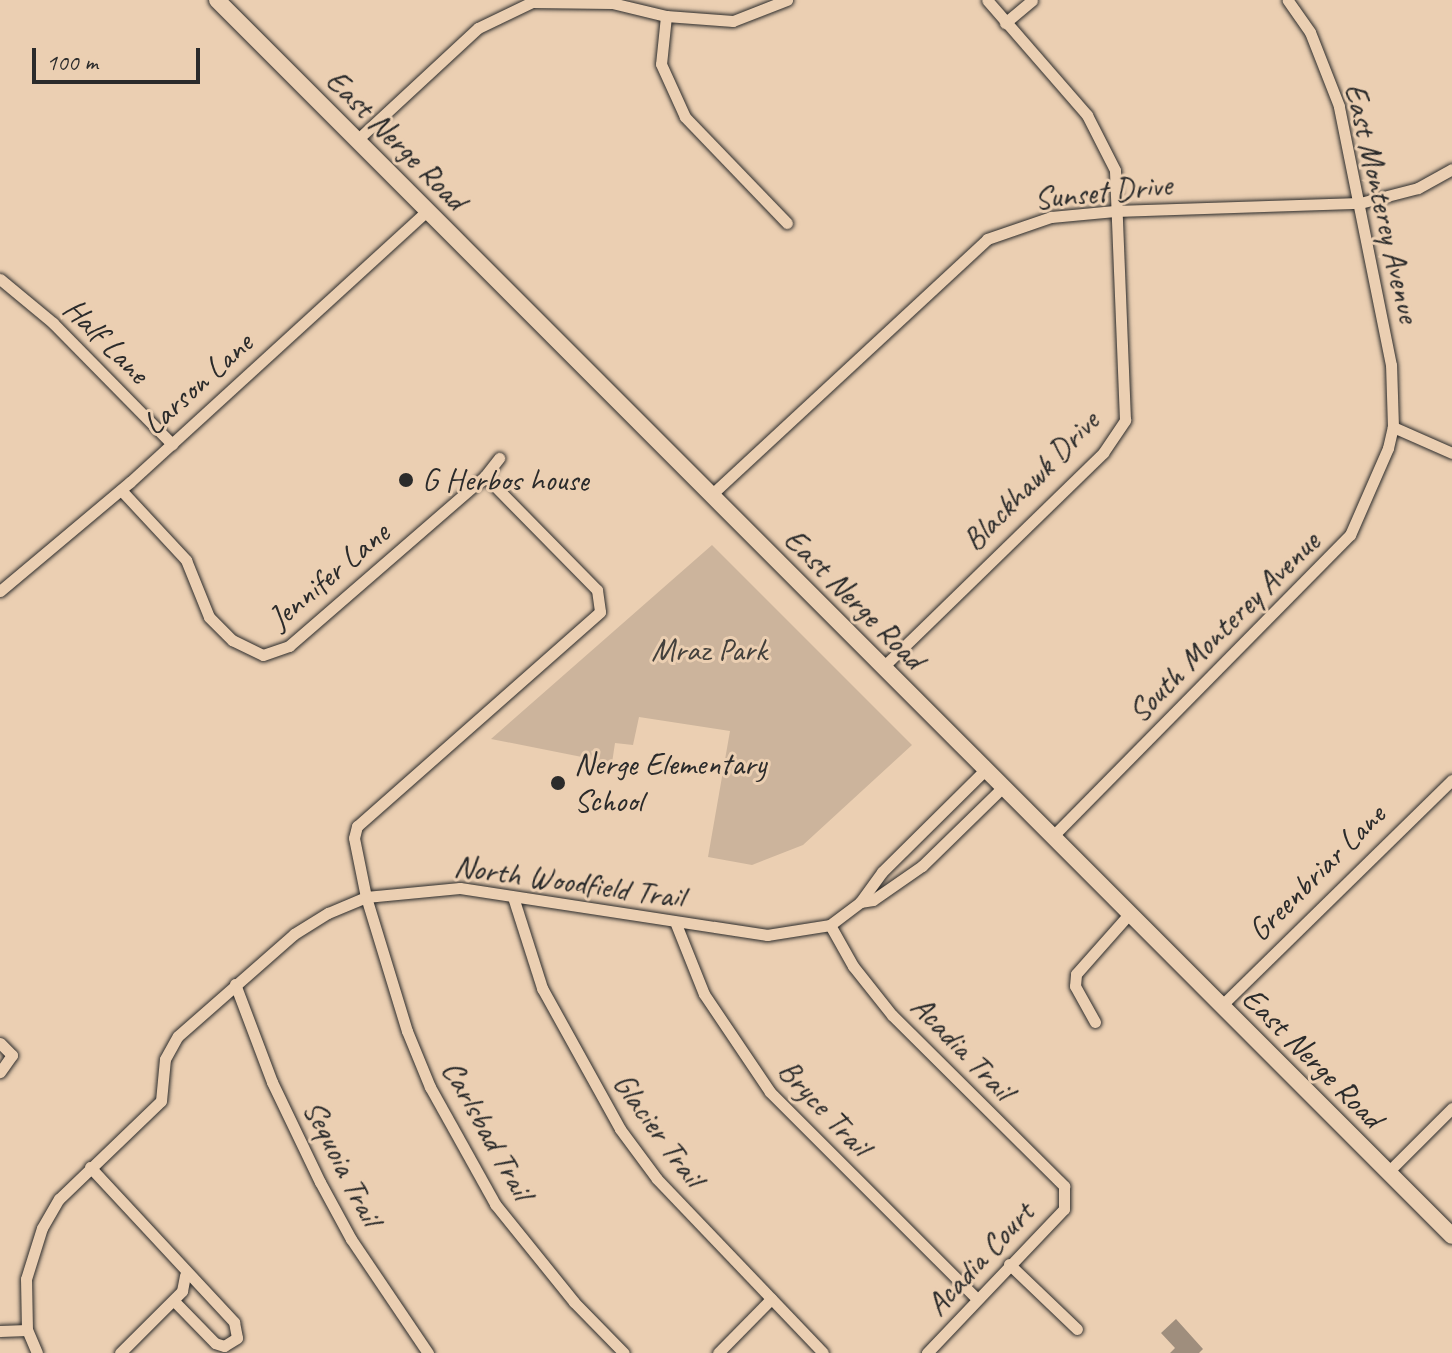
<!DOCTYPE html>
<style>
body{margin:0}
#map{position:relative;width:1452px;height:1353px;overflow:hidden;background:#ebcfb2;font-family:Caveat,sans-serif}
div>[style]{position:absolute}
.green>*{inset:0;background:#ccb49c}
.water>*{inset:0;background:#9f8e7d}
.roads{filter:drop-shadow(0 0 2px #2b2b2b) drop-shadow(0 0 2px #2b2b2b)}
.minor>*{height:11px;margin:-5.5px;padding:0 5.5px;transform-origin:5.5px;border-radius:5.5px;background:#ebcfb2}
.secondary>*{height:16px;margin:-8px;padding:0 8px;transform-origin:8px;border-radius:8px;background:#ebcfb2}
.dots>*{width:22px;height:22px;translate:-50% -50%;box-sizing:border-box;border:4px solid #ebcfb2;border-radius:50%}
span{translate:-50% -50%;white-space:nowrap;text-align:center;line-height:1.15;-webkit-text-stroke:6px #ebcfb2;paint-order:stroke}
.street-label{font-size:32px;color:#2b2b2b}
.poi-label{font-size:32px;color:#2b2b2b}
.left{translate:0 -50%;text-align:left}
.park-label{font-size:32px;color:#43403c}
.scale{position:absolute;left:32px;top:48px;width:168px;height:36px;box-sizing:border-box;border:4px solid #2b2b2b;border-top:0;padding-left:10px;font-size:24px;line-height:28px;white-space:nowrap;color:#2b2b2b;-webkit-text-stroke:6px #ebcfb2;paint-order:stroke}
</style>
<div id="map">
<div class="green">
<i style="clip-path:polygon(712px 545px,912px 745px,803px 845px,752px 865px,708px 857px,730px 731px,639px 717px,633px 745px,615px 743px,612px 763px,491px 739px)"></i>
</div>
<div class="water">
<i style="clip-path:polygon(1176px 1319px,1203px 1349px,1199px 1353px,1170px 1353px,1175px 1348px,1161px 1333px)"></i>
</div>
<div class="roads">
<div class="minor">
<i style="left:666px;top:16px;width:48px;rotate:95.9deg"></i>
<i style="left:661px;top:64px;width:58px;rotate:65.6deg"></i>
<i style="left:685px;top:117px;width:147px;rotate:46.1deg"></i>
<i style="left:1005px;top:23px;width:35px;rotate:-40deg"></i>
<i style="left:357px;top:140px;width:165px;rotate:-42.8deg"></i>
<i style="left:478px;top:28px;width:60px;rotate:-25.7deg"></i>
<i style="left:532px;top:2px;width:80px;rotate:0.7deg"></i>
<i style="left:612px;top:3px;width:56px;rotate:13.5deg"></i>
<i style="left:666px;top:16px;width:67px;rotate:4.3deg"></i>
<i style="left:733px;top:21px;width:58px;rotate:-21.3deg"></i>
<i style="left:0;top:279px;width:69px;rotate:39.7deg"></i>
<i style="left:53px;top:323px;width:170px;rotate:45.5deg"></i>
<i style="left:1393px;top:427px;width:64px;rotate:23.8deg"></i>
<i style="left:485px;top:476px;width:23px;rotate:-52deg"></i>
<i style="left:121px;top:490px;width:96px;rotate:47.1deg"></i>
<i style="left:186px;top:560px;width:61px;rotate:68deg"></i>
<i style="left:209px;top:617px;width:33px;rotate:45deg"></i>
<i style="left:232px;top:640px;width:34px;rotate:26deg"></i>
<i style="left:263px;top:655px;width:28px;rotate:-19deg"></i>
<i style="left:289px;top:646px;width:259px;rotate:-40.9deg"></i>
<i style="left:485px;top:476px;width:160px;rotate:45.5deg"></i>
<i style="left:597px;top:590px;width:22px;rotate:82deg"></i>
<i style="left:600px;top:612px;width:324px;rotate:138.6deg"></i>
<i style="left:357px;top:826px;width:12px;rotate:104deg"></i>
<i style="left:354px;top:838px;width:60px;rotate:78.5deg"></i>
<i style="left:366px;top:897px;width:140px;rotate:73deg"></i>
<i style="left:407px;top:1031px;width:61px;rotate:67.7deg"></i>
<i style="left:430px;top:1087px;width:134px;rotate:60.9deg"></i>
<i style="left:495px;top:1204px;width:126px;rotate:51.1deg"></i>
<i style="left:574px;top:1302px;width:71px;rotate:45.6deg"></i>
<i style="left:711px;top:495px;width:376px;rotate:-42.8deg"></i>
<i style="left:987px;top:239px;width:68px;rotate:-19deg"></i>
<i style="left:1051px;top:217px;width:64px;rotate:-5.4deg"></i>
<i style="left:1115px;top:211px;width:245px;rotate:-1.9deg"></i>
<i style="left:1360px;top:203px;width:60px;rotate:-14.5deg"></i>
<i style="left:1418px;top:188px;width:39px;rotate:-29deg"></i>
<i style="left:0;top:591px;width:170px;rotate:-40deg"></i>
<i style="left:130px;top:482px;width:402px;rotate:-42.4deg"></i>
<i style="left:883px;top:667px;width:307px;rotate:-44.2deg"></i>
<i style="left:1103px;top:453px;width:40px;rotate:-56deg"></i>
<i style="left:1125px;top:420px;width:250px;rotate:-92.3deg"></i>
<i style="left:1115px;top:170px;width:62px;rotate:-117deg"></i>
<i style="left:1087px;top:115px;width:152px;rotate:-131deg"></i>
<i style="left:985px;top:770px;width:145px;rotate:135.3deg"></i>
<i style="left:882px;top:872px;width:37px;rotate:126deg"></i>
<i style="left:860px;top:902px;width:13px;rotate:-9deg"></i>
<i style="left:873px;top:900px;width:60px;rotate:-34.8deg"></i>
<i style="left:922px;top:866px;width:113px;rotate:-44.3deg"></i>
<i style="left:1052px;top:837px;width:424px;rotate:-45.4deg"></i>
<i style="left:1350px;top:535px;width:95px;rotate:-66.4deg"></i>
<i style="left:1388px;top:448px;width:22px;rotate:-77deg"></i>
<i style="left:1393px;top:427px;width:62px;rotate:-91.8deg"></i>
<i style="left:1391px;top:365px;width:264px;rotate:-101.4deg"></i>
<i style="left:1339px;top:106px;width:79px;rotate:-111.4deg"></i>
<i style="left:1310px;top:32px;width:39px;rotate:-125deg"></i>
<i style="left:513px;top:897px;width:96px;rotate:72.3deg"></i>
<i style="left:542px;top:988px;width:161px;rotate:61deg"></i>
<i style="left:620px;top:1129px;width:62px;rotate:53.5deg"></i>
<i style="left:657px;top:1179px;width:240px;rotate:46.3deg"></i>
<i style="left:676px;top:924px;width:75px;rotate:68.2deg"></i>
<i style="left:704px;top:994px;width:118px;rotate:56deg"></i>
<i style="left:770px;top:1092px;width:290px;rotate:45deg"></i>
<i style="left:830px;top:925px;width:47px;rotate:60.7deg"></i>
<i style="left:853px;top:966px;width:63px;rotate:51.5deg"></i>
<i style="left:892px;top:1015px;width:243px;rotate:44.8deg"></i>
<i style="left:1064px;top:1186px;width:23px;rotate:90deg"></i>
<i style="left:1064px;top:1209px;width:199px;rotate:133.6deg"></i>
<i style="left:235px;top:984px;width:105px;rotate:69.3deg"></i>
<i style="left:272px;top:1082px;width:111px;rotate:64.4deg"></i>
<i style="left:320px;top:1182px;width:65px;rotate:61.5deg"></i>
<i style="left:351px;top:1239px;width:138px;rotate:56deg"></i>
<i style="left:1221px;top:1006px;width:323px;rotate:-44.4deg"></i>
<i style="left:1095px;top:1022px;width:41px;rotate:-119.1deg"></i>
<i style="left:1075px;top:986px;width:12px;rotate:-85deg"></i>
<i style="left:1076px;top:974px;width:80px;rotate:-48.5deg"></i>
<i style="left:0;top:1043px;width:17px;rotate:45deg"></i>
<i style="left:12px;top:1055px;width:21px;rotate:125deg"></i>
<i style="left:90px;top:1167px;width:212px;rotate:47.1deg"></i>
<i style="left:234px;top:1322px;width:16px;rotate:79deg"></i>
<i style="left:237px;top:1338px;width:15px;rotate:148deg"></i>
<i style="left:224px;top:1346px;width:9px;rotate:-162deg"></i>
<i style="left:215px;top:1343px;width:59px;rotate:-134.3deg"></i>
<i style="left:1387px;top:1173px;width:92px;rotate:-45deg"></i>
<i style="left:1009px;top:1264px;width:94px;rotate:43.7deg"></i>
<i style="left:0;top:1331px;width:27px;rotate:-2deg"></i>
<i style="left:37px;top:1353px;width:25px;rotate:-113deg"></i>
<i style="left:27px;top:1330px;width:51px;rotate:-91.1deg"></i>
<i style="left:26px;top:1279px;width:53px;rotate:-72.6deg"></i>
<i style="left:42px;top:1228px;width:34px;rotate:-60deg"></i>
<i style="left:59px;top:1199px;width:141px;rotate:-43.9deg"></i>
<i style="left:161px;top:1101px;width:42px;rotate:-84.6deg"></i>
<i style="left:165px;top:1059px;width:26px;rotate:-61deg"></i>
<i style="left:178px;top:1036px;width:154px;rotate:-41.3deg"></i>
<i style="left:294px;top:934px;width:40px;rotate:-32deg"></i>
<i style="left:328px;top:913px;width:41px;rotate:-22.8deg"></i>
<i style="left:366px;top:897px;width:94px;rotate:-5.5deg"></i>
<i style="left:460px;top:888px;width:311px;rotate:8.7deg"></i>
<i style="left:767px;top:935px;width:64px;rotate:-9deg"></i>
<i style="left:830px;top:925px;width:38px;rotate:-37deg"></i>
<i style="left:120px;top:1353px;width:88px;rotate:-45deg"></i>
<i style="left:182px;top:1291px;width:16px;rotate:-79deg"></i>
<i style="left:718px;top:1353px;width:76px;rotate:-45.5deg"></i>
</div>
<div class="secondary">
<i style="left:217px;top:0;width:1747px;rotate:45.02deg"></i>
</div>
</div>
<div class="dots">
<i style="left:406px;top:480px;background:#2b2b2b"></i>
<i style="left:558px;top:783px;background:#2b2b2b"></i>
</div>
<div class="street-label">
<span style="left:396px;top:140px;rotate:45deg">East Nerge Road</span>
<span style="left:1103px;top:192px;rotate:-6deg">Sunset Drive</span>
<span style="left:1382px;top:203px;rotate:77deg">East Monterey Avenue</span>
<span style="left:106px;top:341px;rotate:45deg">Half Lane</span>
<span style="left:198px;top:384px;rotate:-42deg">Larson Lane</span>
<span style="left:1031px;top:481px;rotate:-46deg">Blackhawk Drive</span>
<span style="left:329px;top:576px;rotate:-40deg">Jennifer Lane</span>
<span style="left:854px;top:599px;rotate:45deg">East Nerge Road</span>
<span style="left:1224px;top:627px;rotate:-45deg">South Monterey Avenue</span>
<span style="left:1317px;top:873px;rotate:-45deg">Greenbriar Lane</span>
<span style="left:569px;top:882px;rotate:8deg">North Woodfield Trail</span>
<span style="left:962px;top:1048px;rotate:46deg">Acadia Trail</span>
<span style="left:1312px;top:1058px;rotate:45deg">East Nerge Road</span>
<span style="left:824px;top:1108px;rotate:47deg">Bryce Trail</span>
<span style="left:487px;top:1130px;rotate:61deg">Carlsbad Trail</span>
<span style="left:658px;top:1130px;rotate:54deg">Glacier Trail</span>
<span style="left:342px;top:1163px;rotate:63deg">Sequoia Trail</span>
<span style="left:980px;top:1259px;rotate:-47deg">Acadia Court</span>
</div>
<div class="poi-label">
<span class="left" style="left:422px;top:480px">G Herbos house</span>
<span class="left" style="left:574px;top:783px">Nerge Elementary<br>School</span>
</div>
<div class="park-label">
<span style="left:709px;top:650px">Mraz Park</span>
</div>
<div class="scale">100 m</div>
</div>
